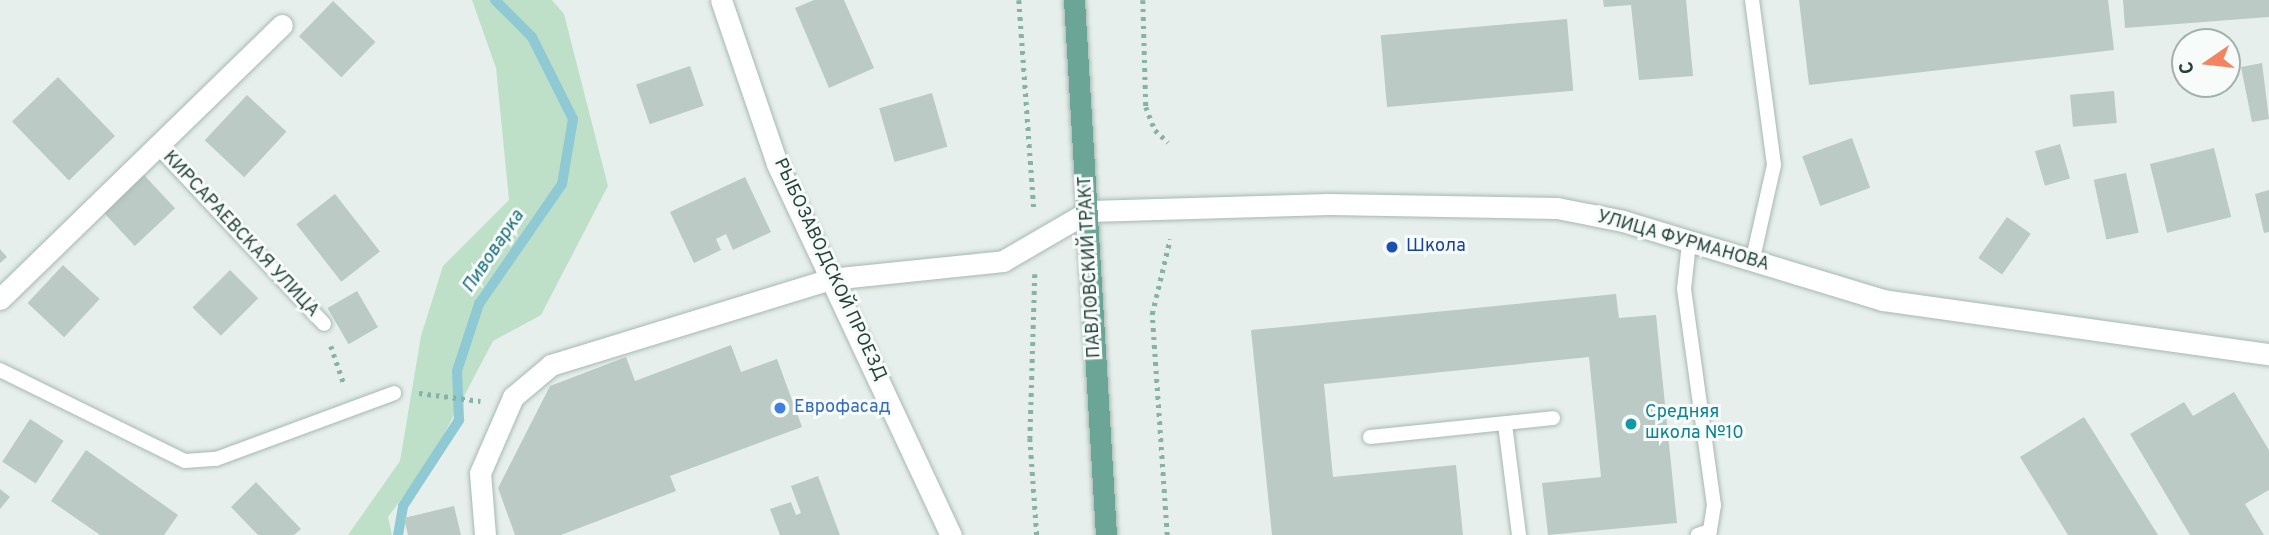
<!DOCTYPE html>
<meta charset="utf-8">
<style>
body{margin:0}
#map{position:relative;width:2269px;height:535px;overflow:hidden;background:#e6efeb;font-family:Overpass,sans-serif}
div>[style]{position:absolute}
.green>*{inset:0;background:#bfe0c8}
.stream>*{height:10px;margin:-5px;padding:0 5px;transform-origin:5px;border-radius:5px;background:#8ec9d4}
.building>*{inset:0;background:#bbcac4;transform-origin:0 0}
.path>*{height:4.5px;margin-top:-2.25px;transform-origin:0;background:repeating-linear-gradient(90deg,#86b3a5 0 3.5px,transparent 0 8.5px)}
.roads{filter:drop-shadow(0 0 2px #a8b8b2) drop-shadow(0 0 2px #a8b8b2)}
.lane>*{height:14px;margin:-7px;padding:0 7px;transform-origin:7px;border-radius:7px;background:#fff}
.street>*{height:21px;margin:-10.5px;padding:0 10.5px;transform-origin:10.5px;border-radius:10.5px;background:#fff}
.secondary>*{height:21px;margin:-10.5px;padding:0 10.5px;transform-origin:10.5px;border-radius:10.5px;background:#fff}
.primary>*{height:21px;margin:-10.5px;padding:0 10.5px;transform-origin:10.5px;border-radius:10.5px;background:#6aa596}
.dots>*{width:19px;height:19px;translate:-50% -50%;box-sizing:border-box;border:4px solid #f7fbf9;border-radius:50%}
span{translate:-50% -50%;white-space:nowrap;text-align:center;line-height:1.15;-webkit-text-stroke:6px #f7fbf9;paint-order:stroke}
.street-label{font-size:18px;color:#24423a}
.transit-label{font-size:18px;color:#164399}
.left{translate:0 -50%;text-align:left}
.shop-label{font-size:18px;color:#366cbe}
.culture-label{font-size:18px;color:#0d838f}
.water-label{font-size:19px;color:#1c6f80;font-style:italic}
.north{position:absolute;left:2171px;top:28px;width:70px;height:70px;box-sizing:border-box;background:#f7fbf9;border:2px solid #a3b1ad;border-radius:50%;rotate:256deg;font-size:19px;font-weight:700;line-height:28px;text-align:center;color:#24423a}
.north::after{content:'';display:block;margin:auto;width:24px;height:32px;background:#f4845f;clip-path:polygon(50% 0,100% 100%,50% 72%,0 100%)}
</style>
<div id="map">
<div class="green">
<i style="clip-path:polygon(472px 0,552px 0,564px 14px,608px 186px,541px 315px,493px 341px,431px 459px,388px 517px,392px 535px,348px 535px,400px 461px,421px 336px,443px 266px,509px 200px,496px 68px)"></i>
</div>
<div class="stream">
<i style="left:398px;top:535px;width:29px;rotate:-80deg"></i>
<i style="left:403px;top:506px;width:103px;rotate:-56.9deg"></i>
<i style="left:459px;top:420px;width:49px;rotate:-92.3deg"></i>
<i style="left:457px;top:371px;width:71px;rotate:-71.8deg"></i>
<i style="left:479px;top:304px;width:146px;rotate:-55.3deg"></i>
<i style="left:562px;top:184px;width:66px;rotate:-80.4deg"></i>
<i style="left:573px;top:119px;width:92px;rotate:-116.6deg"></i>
<i style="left:532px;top:37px;width:52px;rotate:-135deg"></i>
</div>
<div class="building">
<i style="clip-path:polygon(814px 0,844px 0,874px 68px,829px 88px,795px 8px)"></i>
<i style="clip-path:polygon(1603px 0,1686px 0,1693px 76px,1639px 80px,1631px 5px,1604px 7px)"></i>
<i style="clip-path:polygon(1799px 0,2108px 0,2114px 50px,1809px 85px)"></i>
<i style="clip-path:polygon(2123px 0,2269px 0,2269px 17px,2125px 28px)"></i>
<i style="left:333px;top:1px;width:59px;height:49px;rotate:44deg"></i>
<i style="left:1567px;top:19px;width:72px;height:187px;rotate:85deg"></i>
<i style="clip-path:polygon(2262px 63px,2269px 119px,2252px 122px,2241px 67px)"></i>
<i style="left:690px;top:66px;width:42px;height:57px;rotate:71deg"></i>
<i style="left:58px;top:77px;width:82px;height:64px;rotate:46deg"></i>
<i style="left:2114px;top:91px;width:32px;height:44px;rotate:85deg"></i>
<i style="left:932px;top:93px;width:56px;height:55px;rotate:74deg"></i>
<i style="left:247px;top:95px;width:54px;height:62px;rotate:43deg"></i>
<i style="left:1852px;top:138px;width:53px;height:53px;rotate:70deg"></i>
<i style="left:2060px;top:144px;width:36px;height:26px;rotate:74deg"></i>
<i style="left:2214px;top:148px;width:71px;height:66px;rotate:76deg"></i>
<i style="left:2126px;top:173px;width:61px;height:33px;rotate:78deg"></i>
<i style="left:143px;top:174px;width:47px;height:55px;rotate:47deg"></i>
<i style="clip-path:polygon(745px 177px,771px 232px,733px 250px,726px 234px,716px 239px,721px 250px,694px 263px,670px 212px)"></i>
<i style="clip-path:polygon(2269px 190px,2269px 232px,2264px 233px,2255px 194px)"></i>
<i style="left:335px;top:194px;width:73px;height:49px;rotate:52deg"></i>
<i style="left:2007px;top:217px;width:29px;height:50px;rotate:35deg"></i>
<i style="clip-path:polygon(0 249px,7px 257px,0 263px)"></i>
<i style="left:63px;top:265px;width:50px;height:52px;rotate:43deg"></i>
<i style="left:230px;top:270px;width:40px;height:53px;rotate:45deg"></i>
<i style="left:357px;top:291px;width:42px;height:34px;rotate:60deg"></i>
<i style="clip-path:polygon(1616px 294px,1619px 318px,1656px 315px,1677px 523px,1548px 535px,1542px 483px,1601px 477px,1589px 357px,1324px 384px,1333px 477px,1456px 465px,1463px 535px,1272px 535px,1251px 330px)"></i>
<i style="clip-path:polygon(731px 345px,741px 372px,777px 359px,802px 427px,670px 476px,676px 491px,561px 535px,515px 535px,498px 488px,550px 386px,626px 357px,635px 381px)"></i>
<i style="clip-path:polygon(2234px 392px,2269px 450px,2269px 490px,2245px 504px,2264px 535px,2190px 535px,2130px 434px,2184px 402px,2193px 416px)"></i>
<i style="clip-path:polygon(2084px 417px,2158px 535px,2068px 535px,2020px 457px)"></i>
<i style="left:30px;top:419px;width:40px;height:51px;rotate:33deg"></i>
<i style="clip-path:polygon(86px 450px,178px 515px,164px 535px,100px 535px,51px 501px)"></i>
<i style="clip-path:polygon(818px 476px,840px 535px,780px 535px,770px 509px,791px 502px,796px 515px,801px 513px,791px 486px)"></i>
<i style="clip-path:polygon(256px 482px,301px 529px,294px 535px,258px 535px,231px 507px)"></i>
<i style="clip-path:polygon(0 489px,10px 497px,0 509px)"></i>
<i style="clip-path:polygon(454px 506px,461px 535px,408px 535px,404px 518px)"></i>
</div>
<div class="path">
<i style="left:1019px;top:0;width:210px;rotate:85.9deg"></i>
<i style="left:1143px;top:0;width:107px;rotate:88.4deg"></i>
<i style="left:1146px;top:107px;width:25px;rotate:69deg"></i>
<i style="left:1155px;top:130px;width:18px;rotate:43deg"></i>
<i style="left:1035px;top:274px;width:164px;rotate:91.7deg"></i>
<i style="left:1030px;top:438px;width:97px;rotate:85.9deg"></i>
<i style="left:331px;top:346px;width:40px;rotate:71.1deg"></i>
<i style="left:419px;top:393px;width:62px;rotate:7.5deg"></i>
<i style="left:1167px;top:535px;width:222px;rotate:-93.9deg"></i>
<i style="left:1152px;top:314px;width:77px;rotate:-76.5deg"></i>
</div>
<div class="roads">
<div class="lane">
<i style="left:1752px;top:0;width:166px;rotate:82.4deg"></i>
<i style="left:1774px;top:165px;width:100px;rotate:102.7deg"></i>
<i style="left:157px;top:146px;width:244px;rotate:46.8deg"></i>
<i style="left:1689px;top:243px;width:46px;rotate:96.2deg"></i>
<i style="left:1684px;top:289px;width:218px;rotate:82.1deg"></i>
<i style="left:1714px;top:505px;width:26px;rotate:99deg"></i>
<i style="left:1710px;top:531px;width:13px;rotate:162deg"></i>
<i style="left:0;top:370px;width:206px;rotate:26.2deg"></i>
<i style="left:185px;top:461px;width:31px;rotate:-4deg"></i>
<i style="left:216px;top:459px;width:190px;rotate:-20.3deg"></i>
<i style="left:1505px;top:424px;width:112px;rotate:82.8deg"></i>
<i style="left:1370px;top:437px;width:184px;rotate:-5.9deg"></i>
</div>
<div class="street">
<i style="left:721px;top:0;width:173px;rotate:71.1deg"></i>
<i style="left:777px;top:164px;width:410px;rotate:64.9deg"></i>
<i style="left:0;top:299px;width:393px;rotate:-44.2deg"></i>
<i style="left:485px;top:535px;width:62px;rotate:-94.6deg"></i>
<i style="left:480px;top:473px;width:83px;rotate:-66.5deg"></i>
<i style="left:513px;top:397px;width:50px;rotate:-40.1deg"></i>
<i style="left:551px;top:365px;width:292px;rotate:-17.1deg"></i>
<i style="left:830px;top:279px;width:174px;rotate:-5.9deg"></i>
<i style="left:1003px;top:261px;width:99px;rotate:-30.2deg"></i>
</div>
<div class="secondary">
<i style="left:1089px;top:211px;width:240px;rotate:-1.7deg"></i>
<i style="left:1329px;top:204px;width:228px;rotate:1deg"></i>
<i style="left:1557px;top:208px;width:67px;rotate:11.1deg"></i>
<i style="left:1623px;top:221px;width:272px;rotate:16.9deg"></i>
<i style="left:1883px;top:300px;width:390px;rotate:8deg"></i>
</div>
<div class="primary">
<i style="left:1074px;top:0;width:536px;rotate:86.58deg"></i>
</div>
</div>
<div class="dots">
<i style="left:1392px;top:247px;background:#1a4fb4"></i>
<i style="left:780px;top:408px;background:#3f7fe0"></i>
<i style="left:1631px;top:424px;background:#0f9aa8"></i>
</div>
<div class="street-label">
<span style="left:240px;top:235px;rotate:47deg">КИРСАРАЕВСКАЯ УЛИЦА</span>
<span style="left:1683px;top:242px;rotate:16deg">УЛИЦА ФУРМАНОВА</span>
<span style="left:1091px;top:267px;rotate:-93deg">ПАВЛОВСКИЙ ТРАКТ</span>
<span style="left:829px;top:270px;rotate:65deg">РЫБОЗАВОДСКОЙ ПРОЕЗД</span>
</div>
<div class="transit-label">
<span class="left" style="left:1406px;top:247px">Школа</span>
</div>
<div class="shop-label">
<span class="left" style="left:794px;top:408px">Еврофасад</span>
</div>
<div class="culture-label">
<span class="left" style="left:1645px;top:424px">Средняя<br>школа №10</span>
</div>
<div class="water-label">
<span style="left:494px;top:252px;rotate:-56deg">Пивоварка</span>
</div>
<div class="north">С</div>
</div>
